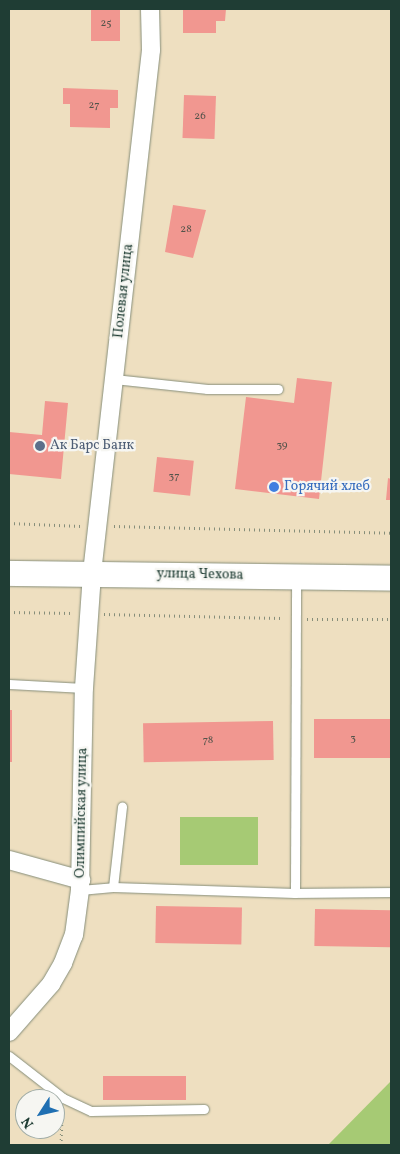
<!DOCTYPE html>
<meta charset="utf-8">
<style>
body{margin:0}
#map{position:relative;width:400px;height:1154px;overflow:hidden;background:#eedfc0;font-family:Vollkorn,serif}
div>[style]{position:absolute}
.green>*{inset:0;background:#a6ca74;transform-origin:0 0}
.building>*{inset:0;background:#f19790;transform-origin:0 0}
.path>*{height:3px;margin-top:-1.5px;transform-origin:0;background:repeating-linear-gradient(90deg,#868e7a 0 1px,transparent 0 5px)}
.roads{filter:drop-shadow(0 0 1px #868e7a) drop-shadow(0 0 1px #868e7a)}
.lane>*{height:9px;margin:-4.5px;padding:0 4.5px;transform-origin:4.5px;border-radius:4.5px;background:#fff}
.street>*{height:18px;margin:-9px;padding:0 9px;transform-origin:9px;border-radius:9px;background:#fff}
.secondary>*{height:25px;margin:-12.5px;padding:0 12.5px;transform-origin:12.5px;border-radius:12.5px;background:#fff}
.dots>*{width:14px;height:14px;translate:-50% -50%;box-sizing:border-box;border:2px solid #f6f6f2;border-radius:50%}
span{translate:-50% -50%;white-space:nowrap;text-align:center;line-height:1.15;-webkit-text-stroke:4.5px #f6f6f2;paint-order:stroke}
.number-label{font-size:11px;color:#54544b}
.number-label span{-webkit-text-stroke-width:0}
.street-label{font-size:14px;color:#1f3d34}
.service-label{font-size:14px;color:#4e5e75}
.left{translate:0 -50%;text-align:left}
.shop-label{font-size:14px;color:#366cbe}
.frame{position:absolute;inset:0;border:10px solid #1f3d34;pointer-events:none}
.north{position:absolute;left:15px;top:1089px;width:50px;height:50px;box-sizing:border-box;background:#f6f6f2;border:1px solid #a0aca6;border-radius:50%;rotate:235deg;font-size:14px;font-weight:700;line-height:20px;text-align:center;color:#1f3d34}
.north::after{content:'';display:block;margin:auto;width:18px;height:22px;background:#1f6fb2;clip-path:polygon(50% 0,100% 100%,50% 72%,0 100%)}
</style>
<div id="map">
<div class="green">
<i style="left:180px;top:817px;width:78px;height:48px"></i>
<i style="clip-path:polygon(391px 1081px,391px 1145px,328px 1145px)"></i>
</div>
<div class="building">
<i style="left:91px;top:9px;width:29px;height:32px"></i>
<i style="clip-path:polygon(183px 9px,226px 9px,225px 21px,216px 21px,216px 33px,183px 33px)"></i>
<i style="clip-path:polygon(63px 88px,118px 90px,118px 108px,110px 108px,110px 128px,70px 127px,70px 104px,63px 104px)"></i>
<i style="left:184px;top:95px;width:32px;height:43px;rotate:2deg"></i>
<i style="clip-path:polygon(173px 205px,206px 210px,193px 258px,165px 252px)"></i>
<i style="clip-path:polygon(297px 378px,332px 382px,319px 499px,235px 489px,246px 397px,294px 403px)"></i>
<i style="clip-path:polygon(45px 401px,68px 403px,61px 479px,9px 474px,9px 432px,42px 435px)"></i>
<i style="left:157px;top:457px;width:37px;height:35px;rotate:6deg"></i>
<i style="clip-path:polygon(388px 478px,391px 479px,391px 500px,386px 500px)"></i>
<i style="left:9px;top:710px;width:3px;height:52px"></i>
<i style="left:391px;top:719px;width:39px;height:77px;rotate:90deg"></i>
<i style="left:273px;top:721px;width:39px;height:130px;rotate:89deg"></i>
<i style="left:156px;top:906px;width:86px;height:37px;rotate:1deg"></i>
<i style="left:315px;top:909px;width:76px;height:37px;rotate:1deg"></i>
<i style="left:186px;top:1076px;width:24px;height:83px;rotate:90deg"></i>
</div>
<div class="path">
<i style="left:9px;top:523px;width:72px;rotate:2.4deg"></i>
<i style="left:114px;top:526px;width:277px;rotate:1.4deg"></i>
<i style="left:9px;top:612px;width:64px;rotate:0.9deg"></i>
<i style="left:104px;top:614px;width:179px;rotate:1.3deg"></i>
<i style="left:307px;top:619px;width:84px"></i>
<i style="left:61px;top:1145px;width:34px;rotate:-88deg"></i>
</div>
<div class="roads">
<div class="lane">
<i style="left:114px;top:379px;width:94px;rotate:6.1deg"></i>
<i style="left:207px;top:389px;width:71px"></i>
<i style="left:9px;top:684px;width:75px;rotate:3.1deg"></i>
<i style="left:113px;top:887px;width:81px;rotate:-83.6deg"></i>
<i style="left:80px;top:890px;width:33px;rotate:-5deg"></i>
<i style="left:113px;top:887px;width:182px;rotate:1.9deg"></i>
<i style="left:295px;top:893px;width:315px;rotate:-89.8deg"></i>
<i style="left:295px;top:893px;width:96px;rotate:-0.6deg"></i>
<i style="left:9px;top:1056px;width:68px;rotate:37.9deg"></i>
<i style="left:63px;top:1098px;width:31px;rotate:25deg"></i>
<i style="left:91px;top:1111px;width:113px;rotate:-1deg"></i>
</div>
<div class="street">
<i style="left:9px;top:860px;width:75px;rotate:15.5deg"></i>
<i style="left:9px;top:1032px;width:64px;rotate:-48.8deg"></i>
<i style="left:51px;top:984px;width:24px;rotate:-60deg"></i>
<i style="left:63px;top:963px;width:30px;rotate:-69deg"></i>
<i style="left:74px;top:935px;width:45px;rotate:-82.4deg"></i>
<i style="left:80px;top:890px;width:202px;rotate:-88.9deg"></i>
<i style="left:84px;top:688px;width:115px;rotate:-86deg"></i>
<i style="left:92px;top:573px;width:526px;rotate:-83.56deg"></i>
<i style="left:151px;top:50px;width:41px;rotate:-91.4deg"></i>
</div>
<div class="secondary">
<i style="left:9px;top:573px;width:382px;rotate:0.7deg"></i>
</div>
</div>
<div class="dots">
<i style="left:40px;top:446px;background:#5c6f8a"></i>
<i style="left:274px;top:487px;background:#3f7fe0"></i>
</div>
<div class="number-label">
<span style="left:106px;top:24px">25</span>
<span style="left:94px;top:106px">27</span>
<span style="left:200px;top:117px">26</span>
<span style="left:186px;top:230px">28</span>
<span style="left:282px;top:446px">39</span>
<span style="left:174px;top:477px">37</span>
<span style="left:353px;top:739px">3</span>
<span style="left:208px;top:741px">78</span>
</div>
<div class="street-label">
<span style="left:124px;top:291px;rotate:-84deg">Полевая улица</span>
<span style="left:200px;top:575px;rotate:1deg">улица Чехова</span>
<span style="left:82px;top:813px;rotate:-89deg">Олимпийская улица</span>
</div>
<div class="service-label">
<span class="left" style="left:50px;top:446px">Ак Барс Банк</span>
</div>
<div class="shop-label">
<span class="left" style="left:284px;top:487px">Горячий хлеб</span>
</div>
<div class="frame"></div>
<div class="north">N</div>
</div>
